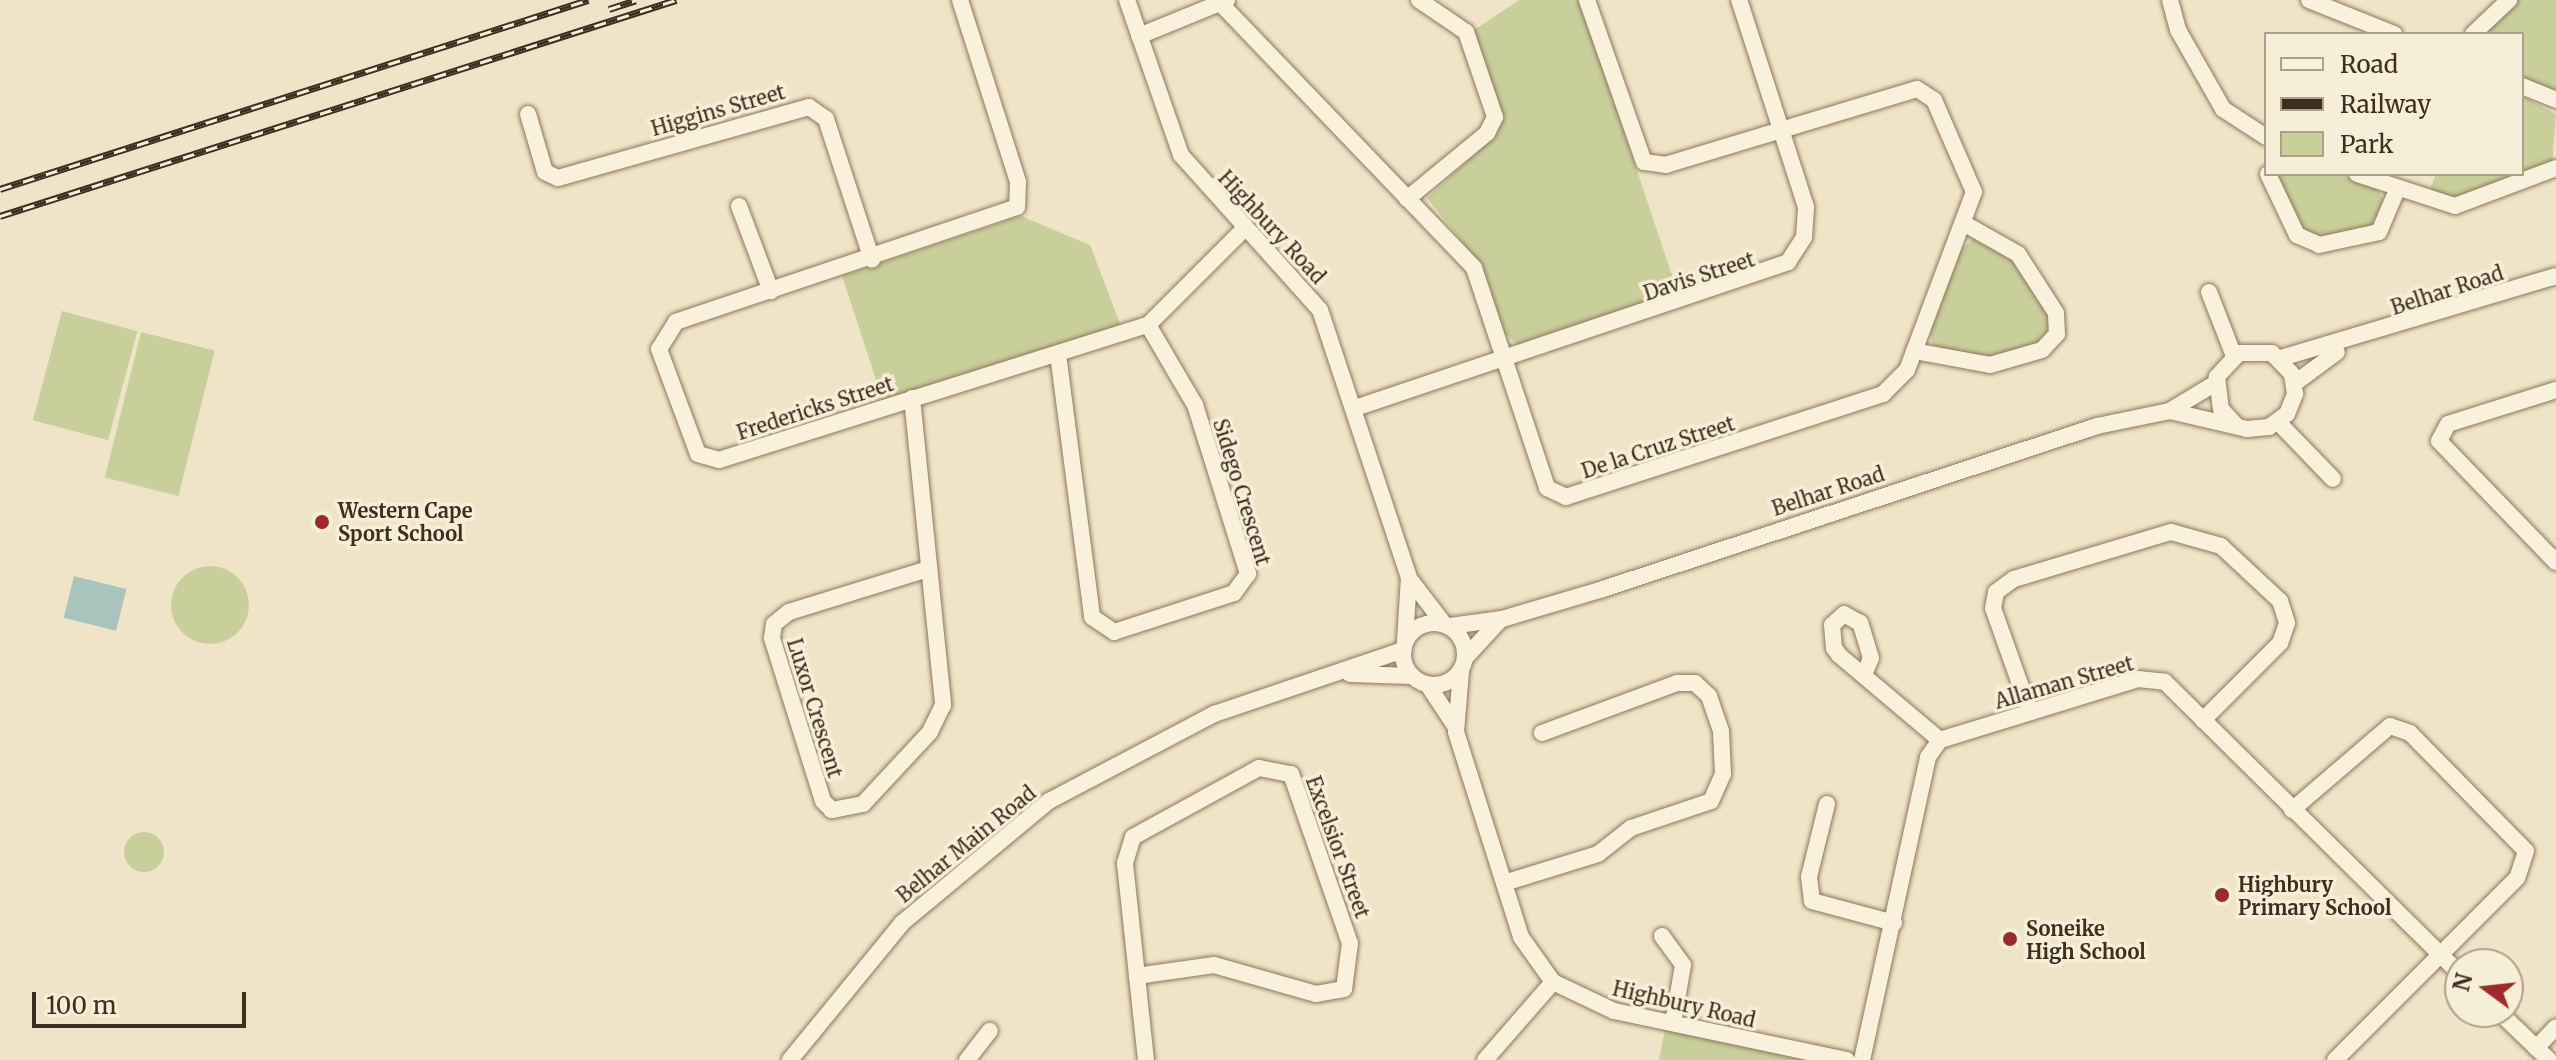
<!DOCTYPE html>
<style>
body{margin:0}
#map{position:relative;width:2556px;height:1060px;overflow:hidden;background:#f0e4c8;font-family:Merriweather,serif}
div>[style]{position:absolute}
.green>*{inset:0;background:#c9cf9b;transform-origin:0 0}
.round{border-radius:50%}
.water>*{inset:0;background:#a9c4bc;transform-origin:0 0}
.roads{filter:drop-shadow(0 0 2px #8d765c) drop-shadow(0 0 2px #8d765c)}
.minor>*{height:16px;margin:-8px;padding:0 8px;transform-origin:8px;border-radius:8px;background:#faf1dc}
.minor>.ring{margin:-8px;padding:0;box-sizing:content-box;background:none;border:16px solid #faf1dc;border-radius:50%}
.rail>*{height:7px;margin-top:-3.5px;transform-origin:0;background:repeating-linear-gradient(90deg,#f7eed8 0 12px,#3d2e20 0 24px);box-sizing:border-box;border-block:2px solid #3d2e20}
.dots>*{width:22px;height:22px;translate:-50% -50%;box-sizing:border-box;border:4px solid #f7eed8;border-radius:50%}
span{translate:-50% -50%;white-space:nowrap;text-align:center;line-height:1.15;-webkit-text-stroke:7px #f7eed8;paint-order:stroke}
.street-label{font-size:20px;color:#3d2e20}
.poi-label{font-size:20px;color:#3d2e20;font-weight:700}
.left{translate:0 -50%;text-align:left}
.legend{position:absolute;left:2264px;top:32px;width:260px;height:144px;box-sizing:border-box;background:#f7eed8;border:2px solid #ada18e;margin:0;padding:10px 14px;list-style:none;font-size:24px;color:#3d2e20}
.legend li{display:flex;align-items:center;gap:16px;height:40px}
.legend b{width:40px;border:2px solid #ada18e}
.north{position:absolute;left:2444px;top:948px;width:80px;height:80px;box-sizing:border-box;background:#f7eed8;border:2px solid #ada18e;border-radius:50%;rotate:285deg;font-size:22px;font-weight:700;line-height:32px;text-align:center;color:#3d2e20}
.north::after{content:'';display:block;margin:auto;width:28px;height:36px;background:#9e2a2b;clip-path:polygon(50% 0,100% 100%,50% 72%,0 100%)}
.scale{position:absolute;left:32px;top:992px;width:214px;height:36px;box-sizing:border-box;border:4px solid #3d2e20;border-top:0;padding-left:10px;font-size:24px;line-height:28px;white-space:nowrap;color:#3d2e20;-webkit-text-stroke:6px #f7eed8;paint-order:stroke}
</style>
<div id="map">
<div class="green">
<i style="clip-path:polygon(1519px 0,1580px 0,1679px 296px,1518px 345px,1503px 332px,1481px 265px,1427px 198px,1490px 140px,1498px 104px,1474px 30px)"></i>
<i style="clip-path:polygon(2518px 0,2556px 0,2556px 95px,2522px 81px,2522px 34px,2479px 34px)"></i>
<i style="clip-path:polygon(2522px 96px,2556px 114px,2552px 166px,2452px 200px,2428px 195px,2436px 174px,2522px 174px)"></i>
<i style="clip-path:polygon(2272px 174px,2342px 174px,2377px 188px,2385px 204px,2377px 225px,2332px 241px,2302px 232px)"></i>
<i style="clip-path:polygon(1021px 216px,1090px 245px,1121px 326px,883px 401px,842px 276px)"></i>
<i style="clip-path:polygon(1974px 238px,2008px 252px,2051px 318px,2044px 341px,1993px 358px,1933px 346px,1930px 333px,1961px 250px)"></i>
<i style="left:62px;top:311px;width:78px;height:113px;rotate:15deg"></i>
<i style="left:141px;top:332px;width:76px;height:150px;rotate:14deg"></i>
<i class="round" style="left:171px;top:566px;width:78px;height:78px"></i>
<i class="round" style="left:124px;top:832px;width:40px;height:40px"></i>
<i style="clip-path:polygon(1665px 1030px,1666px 1030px,1805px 1060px,1659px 1060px)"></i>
</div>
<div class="water">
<i style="left:74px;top:576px;width:54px;height:43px;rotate:14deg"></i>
</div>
<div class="roads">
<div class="minor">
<i style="left:960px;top:0;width:191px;rotate:72.3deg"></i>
<i style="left:1018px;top:182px;width:25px;rotate:92deg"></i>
<i style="left:1017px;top:207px;width:360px;rotate:161.4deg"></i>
<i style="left:676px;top:322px;width:32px;rotate:122deg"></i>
<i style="left:659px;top:349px;width:112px;rotate:69.6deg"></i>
<i style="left:698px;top:454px;width:22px;rotate:16deg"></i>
<i style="left:719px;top:460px;width:450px;rotate:-17.5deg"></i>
<i style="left:1148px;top:325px;width:137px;rotate:-45deg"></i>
<i style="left:1127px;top:0;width:164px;rotate:70.8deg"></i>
<i style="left:1181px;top:155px;width:208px;rotate:48.1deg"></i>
<i style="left:1320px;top:310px;width:281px;rotate:71.6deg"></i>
<i style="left:1409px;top:577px;width:64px;rotate:93.6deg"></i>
<i style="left:2170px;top:0;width:31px;rotate:75deg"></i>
<i style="left:2178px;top:30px;width:91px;rotate:60.3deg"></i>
<i style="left:2223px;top:109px;width:51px;rotate:33.1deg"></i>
<i style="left:2309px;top:0;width:92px;rotate:21.8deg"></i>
<i style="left:1223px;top:6px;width:363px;rotate:46.2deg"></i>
<i style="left:1474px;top:268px;width:232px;rotate:71.6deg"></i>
<i style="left:1547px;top:488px;width:21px;rotate:25deg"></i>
<i style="left:1566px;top:497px;width:333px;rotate:-18deg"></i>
<i style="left:1883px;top:394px;width:34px;rotate:-45deg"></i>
<i style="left:1907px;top:370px;width:190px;rotate:-69.4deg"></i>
<i style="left:1974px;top:192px;width:100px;rotate:-113.5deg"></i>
<i style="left:1934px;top:100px;width:20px;rotate:-147deg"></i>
<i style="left:1917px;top:89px;width:262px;rotate:163.2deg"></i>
<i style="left:1666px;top:165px;width:22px;rotate:-172deg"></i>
<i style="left:1644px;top:162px;width:172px;rotate:-109.4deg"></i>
<i style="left:2473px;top:34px;width:50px;rotate:-43.4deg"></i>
<i style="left:1139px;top:36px;width:95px;rotate:-22.2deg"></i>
<i style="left:2522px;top:86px;width:37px;rotate:22deg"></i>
<i style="left:528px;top:114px;width:60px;rotate:73.7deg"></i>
<i style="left:545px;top:172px;width:14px;rotate:25deg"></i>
<i style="left:558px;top:178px;width:261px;rotate:-15.8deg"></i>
<i style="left:809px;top:107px;width:21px;rotate:35deg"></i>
<i style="left:826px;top:119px;width:148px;rotate:71.9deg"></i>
<i style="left:2268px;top:174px;width:68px;rotate:64.6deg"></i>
<i style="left:2297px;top:235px;width:24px;rotate:24deg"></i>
<i style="left:2319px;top:245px;width:61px;rotate:-12.2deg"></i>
<i style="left:2379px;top:232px;width:46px;rotate:-66.8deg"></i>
<i style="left:2357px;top:174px;width:103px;rotate:18.1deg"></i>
<i style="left:2455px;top:206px;width:108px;rotate:-20.6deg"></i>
<i style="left:1407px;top:199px;width:104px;rotate:-39.5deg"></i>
<i style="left:1487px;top:133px;width:18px;rotate:-63deg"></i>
<i style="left:1495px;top:117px;width:90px;rotate:-108.8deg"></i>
<i style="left:1466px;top:32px;width:57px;rotate:-145.8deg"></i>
<i style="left:739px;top:206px;width:91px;rotate:69.4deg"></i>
<i style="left:2209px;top:292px;width:69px;rotate:68.7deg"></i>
<i style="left:1914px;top:351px;width:77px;rotate:10.4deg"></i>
<i style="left:1990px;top:365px;width:54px;rotate:-16.1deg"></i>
<i style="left:2042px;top:350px;width:22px;rotate:-47deg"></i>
<i style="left:2057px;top:334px;width:21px;rotate:-93deg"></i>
<i style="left:2056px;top:313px;width:70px;rotate:-122.8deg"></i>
<i style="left:2018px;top:254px;width:63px;rotate:-150.6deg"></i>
<i style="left:1058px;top:354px;width:265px;rotate:82.6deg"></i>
<i style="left:1092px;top:617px;width:27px;rotate:34deg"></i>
<i style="left:1114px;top:632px;width:126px;rotate:-18deg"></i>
<i style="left:1234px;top:593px;width:24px;rotate:-54deg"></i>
<i style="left:1248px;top:574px;width:177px;rotate:-107.4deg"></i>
<i style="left:1195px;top:405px;width:93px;rotate:-120.4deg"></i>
<i style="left:2281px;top:358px;width:287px;rotate:-16.6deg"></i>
<i style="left:2295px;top:383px;width:52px;rotate:-36.4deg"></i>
<i style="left:2556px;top:390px;width:113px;rotate:162.5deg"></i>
<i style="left:2448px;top:424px;width:19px;rotate:118deg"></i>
<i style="left:2439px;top:441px;width:168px;rotate:46deg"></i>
<i style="left:912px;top:398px;width:309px;rotate:84.2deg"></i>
<i style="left:943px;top:705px;width:30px;rotate:116deg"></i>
<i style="left:930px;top:732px;width:98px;rotate:132.9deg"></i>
<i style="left:863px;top:804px;width:32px;rotate:169deg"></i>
<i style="left:832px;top:810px;width:13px;rotate:-135deg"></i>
<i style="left:823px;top:801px;width:171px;rotate:-107.4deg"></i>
<i style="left:772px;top:638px;width:14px;rotate:-82deg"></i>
<i style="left:774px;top:624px;width:19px;rotate:-39deg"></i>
<i style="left:789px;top:612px;width:145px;rotate:-17.2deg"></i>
<i style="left:1355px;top:408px;width:457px;rotate:-18.6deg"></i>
<i style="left:1788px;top:262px;width:30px;rotate:-57deg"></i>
<i style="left:1804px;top:237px;width:30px;rotate:-86deg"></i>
<i style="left:1806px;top:207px;width:218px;rotate:-107.9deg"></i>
<i style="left:2171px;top:410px;width:52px;rotate:-31deg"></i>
<i style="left:2278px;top:422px;width:79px;rotate:46deg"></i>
<i style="left:1412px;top:582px;width:53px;rotate:52.7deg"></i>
<i class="ring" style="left:1403px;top:623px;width:46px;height:46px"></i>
<i style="left:1450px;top:626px;width:52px;rotate:-7.7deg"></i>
<i style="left:1502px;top:619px;width:105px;rotate:-16.5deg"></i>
<i style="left:1603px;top:589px;width:520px;rotate:-18.26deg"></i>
<i style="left:2097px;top:426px;width:75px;rotate:-11.6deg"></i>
<i style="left:2170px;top:411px;width:79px;rotate:13.2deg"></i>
<i style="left:2247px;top:429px;width:22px;rotate:-5deg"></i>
<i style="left:2269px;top:427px;width:22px;rotate:-36deg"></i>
<i style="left:2287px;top:414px;width:22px;rotate:-68deg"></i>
<i style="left:2295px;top:394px;width:20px;rotate:-99deg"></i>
<i style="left:2292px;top:374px;width:29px;rotate:-134deg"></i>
<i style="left:2272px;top:353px;width:33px;rotate:180deg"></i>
<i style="left:2239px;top:353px;width:33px;rotate:133deg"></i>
<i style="left:2217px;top:377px;width:32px;rotate:83deg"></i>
<i style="left:2221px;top:409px;width:22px;rotate:47deg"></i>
<i style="left:1465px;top:658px;width:52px;rotate:-47.4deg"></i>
<i style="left:1461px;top:671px;width:61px;rotate:94.7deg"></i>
<i style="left:1456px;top:732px;width:215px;rotate:72.4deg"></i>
<i style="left:1521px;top:937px;width:55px;rotate:54.6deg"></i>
<i style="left:1553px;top:982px;width:68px;rotate:25.4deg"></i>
<i style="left:1614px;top:1011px;width:238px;rotate:11.9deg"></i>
<i style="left:1350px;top:674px;width:62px;rotate:1.8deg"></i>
<i style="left:1864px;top:675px;width:18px;rotate:-68deg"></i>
<i style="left:1871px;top:658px;width:37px;rotate:-107deg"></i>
<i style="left:1860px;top:623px;width:18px;rotate:-151deg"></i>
<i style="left:1844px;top:614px;width:16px;rotate:137deg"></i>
<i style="left:1832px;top:625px;width:23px;rotate:85deg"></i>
<i style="left:1834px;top:648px;width:9px;rotate:54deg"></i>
<i style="left:1839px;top:655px;width:132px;rotate:40.1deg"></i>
<i style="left:1428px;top:685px;width:49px;rotate:56.6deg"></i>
<i style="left:2030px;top:712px;width:110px;rotate:-109.6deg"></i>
<i style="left:1993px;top:608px;width:16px;rotate:-79deg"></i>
<i style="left:1996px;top:592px;width:22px;rotate:-36deg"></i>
<i style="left:2014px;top:579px;width:164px;rotate:-16.7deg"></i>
<i style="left:2171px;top:532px;width:52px;rotate:15.6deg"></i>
<i style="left:2221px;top:546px;width:81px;rotate:43deg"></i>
<i style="left:2280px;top:601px;width:23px;rotate:72deg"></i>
<i style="left:2287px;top:623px;width:21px;rotate:109deg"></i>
<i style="left:2280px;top:643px;width:109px;rotate:135deg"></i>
<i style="left:1827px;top:804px;width:75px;rotate:103.9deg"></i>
<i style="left:1809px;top:877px;width:24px;rotate:83deg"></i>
<i style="left:1812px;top:901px;width:85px;rotate:15deg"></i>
<i style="left:2292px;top:810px;width:129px;rotate:-40.6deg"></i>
<i style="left:2390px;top:726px;width:21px;rotate:19deg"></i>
<i style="left:2410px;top:733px;width:165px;rotate:45.5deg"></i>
<i style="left:2526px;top:851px;width:28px;rotate:108deg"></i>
<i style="left:2517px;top:878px;width:257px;rotate:135deg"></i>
<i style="left:1504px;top:883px;width:98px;rotate:-17.1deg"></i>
<i style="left:1598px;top:854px;width:42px;rotate:-38.2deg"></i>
<i style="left:1631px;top:828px;width:84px;rotate:-18.6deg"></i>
<i style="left:1711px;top:801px;width:30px;rotate:-66deg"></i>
<i style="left:1723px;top:774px;width:43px;rotate:-92.7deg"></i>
<i style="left:1721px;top:731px;width:37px;rotate:-109deg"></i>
<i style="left:1709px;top:696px;width:19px;rotate:-137deg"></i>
<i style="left:1695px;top:683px;width:18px;rotate:180deg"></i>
<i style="left:1677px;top:683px;width:144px;rotate:159.7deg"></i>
<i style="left:1662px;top:936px;width:36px;rotate:54deg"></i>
<i style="left:1683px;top:965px;width:59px;rotate:99.8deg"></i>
<i style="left:1137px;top:976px;width:114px;rotate:-96.1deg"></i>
<i style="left:1125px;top:863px;width:27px;rotate:-73deg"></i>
<i style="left:1133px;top:837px;width:144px;rotate:-28.7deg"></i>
<i style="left:1259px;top:768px;width:33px;rotate:11deg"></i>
<i style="left:1291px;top:774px;width:179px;rotate:70.8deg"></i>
<i style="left:1350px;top:943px;width:46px;rotate:97.4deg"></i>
<i style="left:1344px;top:989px;width:28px;rotate:170deg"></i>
<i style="left:1316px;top:994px;width:106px;rotate:-164.1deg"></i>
<i style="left:1214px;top:965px;width:78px;rotate:171.9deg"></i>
<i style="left:1137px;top:976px;width:84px;rotate:83.9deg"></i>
<i style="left:2499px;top:1012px;width:69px;rotate:43.8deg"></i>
<i style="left:2536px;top:1048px;width:29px;rotate:-46deg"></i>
<i style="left:790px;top:1060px;width:177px;rotate:-50.7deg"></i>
<i style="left:902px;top:923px;width:191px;rotate:-39.7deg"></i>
<i style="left:1049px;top:801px;width:187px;rotate:-27.8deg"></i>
<i style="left:1214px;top:714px;width:200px;rotate:-18.7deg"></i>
<i style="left:967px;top:1060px;width:37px;rotate:-52deg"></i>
<i style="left:1485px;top:1060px;width:103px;rotate:-48.9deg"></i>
<i style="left:1862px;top:1060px;width:310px;rotate:-77.7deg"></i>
<i style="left:1928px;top:757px;width:21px;rotate:-55deg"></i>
<i style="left:1940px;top:740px;width:207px;rotate:-17.1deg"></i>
<i style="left:2138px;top:679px;width:27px;rotate:6deg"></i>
<i style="left:2165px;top:682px;width:415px;rotate:44.7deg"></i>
</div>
</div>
<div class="rail">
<i style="left:609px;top:9px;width:28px;rotate:-18deg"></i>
<i style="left:0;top:189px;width:618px;rotate:-17.82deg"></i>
<i style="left:0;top:216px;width:710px;rotate:-17.72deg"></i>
</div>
<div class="dots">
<i style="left:322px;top:522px;background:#9e2a2b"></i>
<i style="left:2222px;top:895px;background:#9e2a2b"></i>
<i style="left:2010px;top:939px;background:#9e2a2b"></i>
</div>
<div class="street-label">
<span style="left:718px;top:110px;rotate:-16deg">Higgins Street</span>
<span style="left:1272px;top:227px;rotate:47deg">Highbury Road</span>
<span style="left:1699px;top:276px;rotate:-18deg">Davis Street</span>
<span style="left:2447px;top:290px;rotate:-18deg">Belhar Road</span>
<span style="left:815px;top:408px;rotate:-18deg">Fredericks Street</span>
<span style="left:1658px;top:447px;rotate:-18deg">De la Cruz Street</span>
<span style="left:1828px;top:491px;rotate:-18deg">Belhar Road</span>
<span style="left:1242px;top:492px;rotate:73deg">Sidego Crescent</span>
<span style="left:2064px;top:682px;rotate:-16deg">Allaman Street</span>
<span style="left:815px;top:708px;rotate:73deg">Luxor Crescent</span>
<span style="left:966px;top:844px;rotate:-39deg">Belhar Main Road</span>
<span style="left:1338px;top:847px;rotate:70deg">Excelsior Street</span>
<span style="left:1684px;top:1004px;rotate:13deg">Highbury Road</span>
</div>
<div class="poi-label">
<span class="left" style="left:338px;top:522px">Western Cape<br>Sport School</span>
<span class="left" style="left:2238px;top:896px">Highbury<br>Primary School</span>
<span class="left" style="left:2026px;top:940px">Soneike<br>High School</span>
</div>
<ul class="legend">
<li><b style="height:10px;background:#faf1dc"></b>Road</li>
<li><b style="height:10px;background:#3d2e20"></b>Railway</li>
<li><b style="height:22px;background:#c9cf9b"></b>Park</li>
</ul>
<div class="north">N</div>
<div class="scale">100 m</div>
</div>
